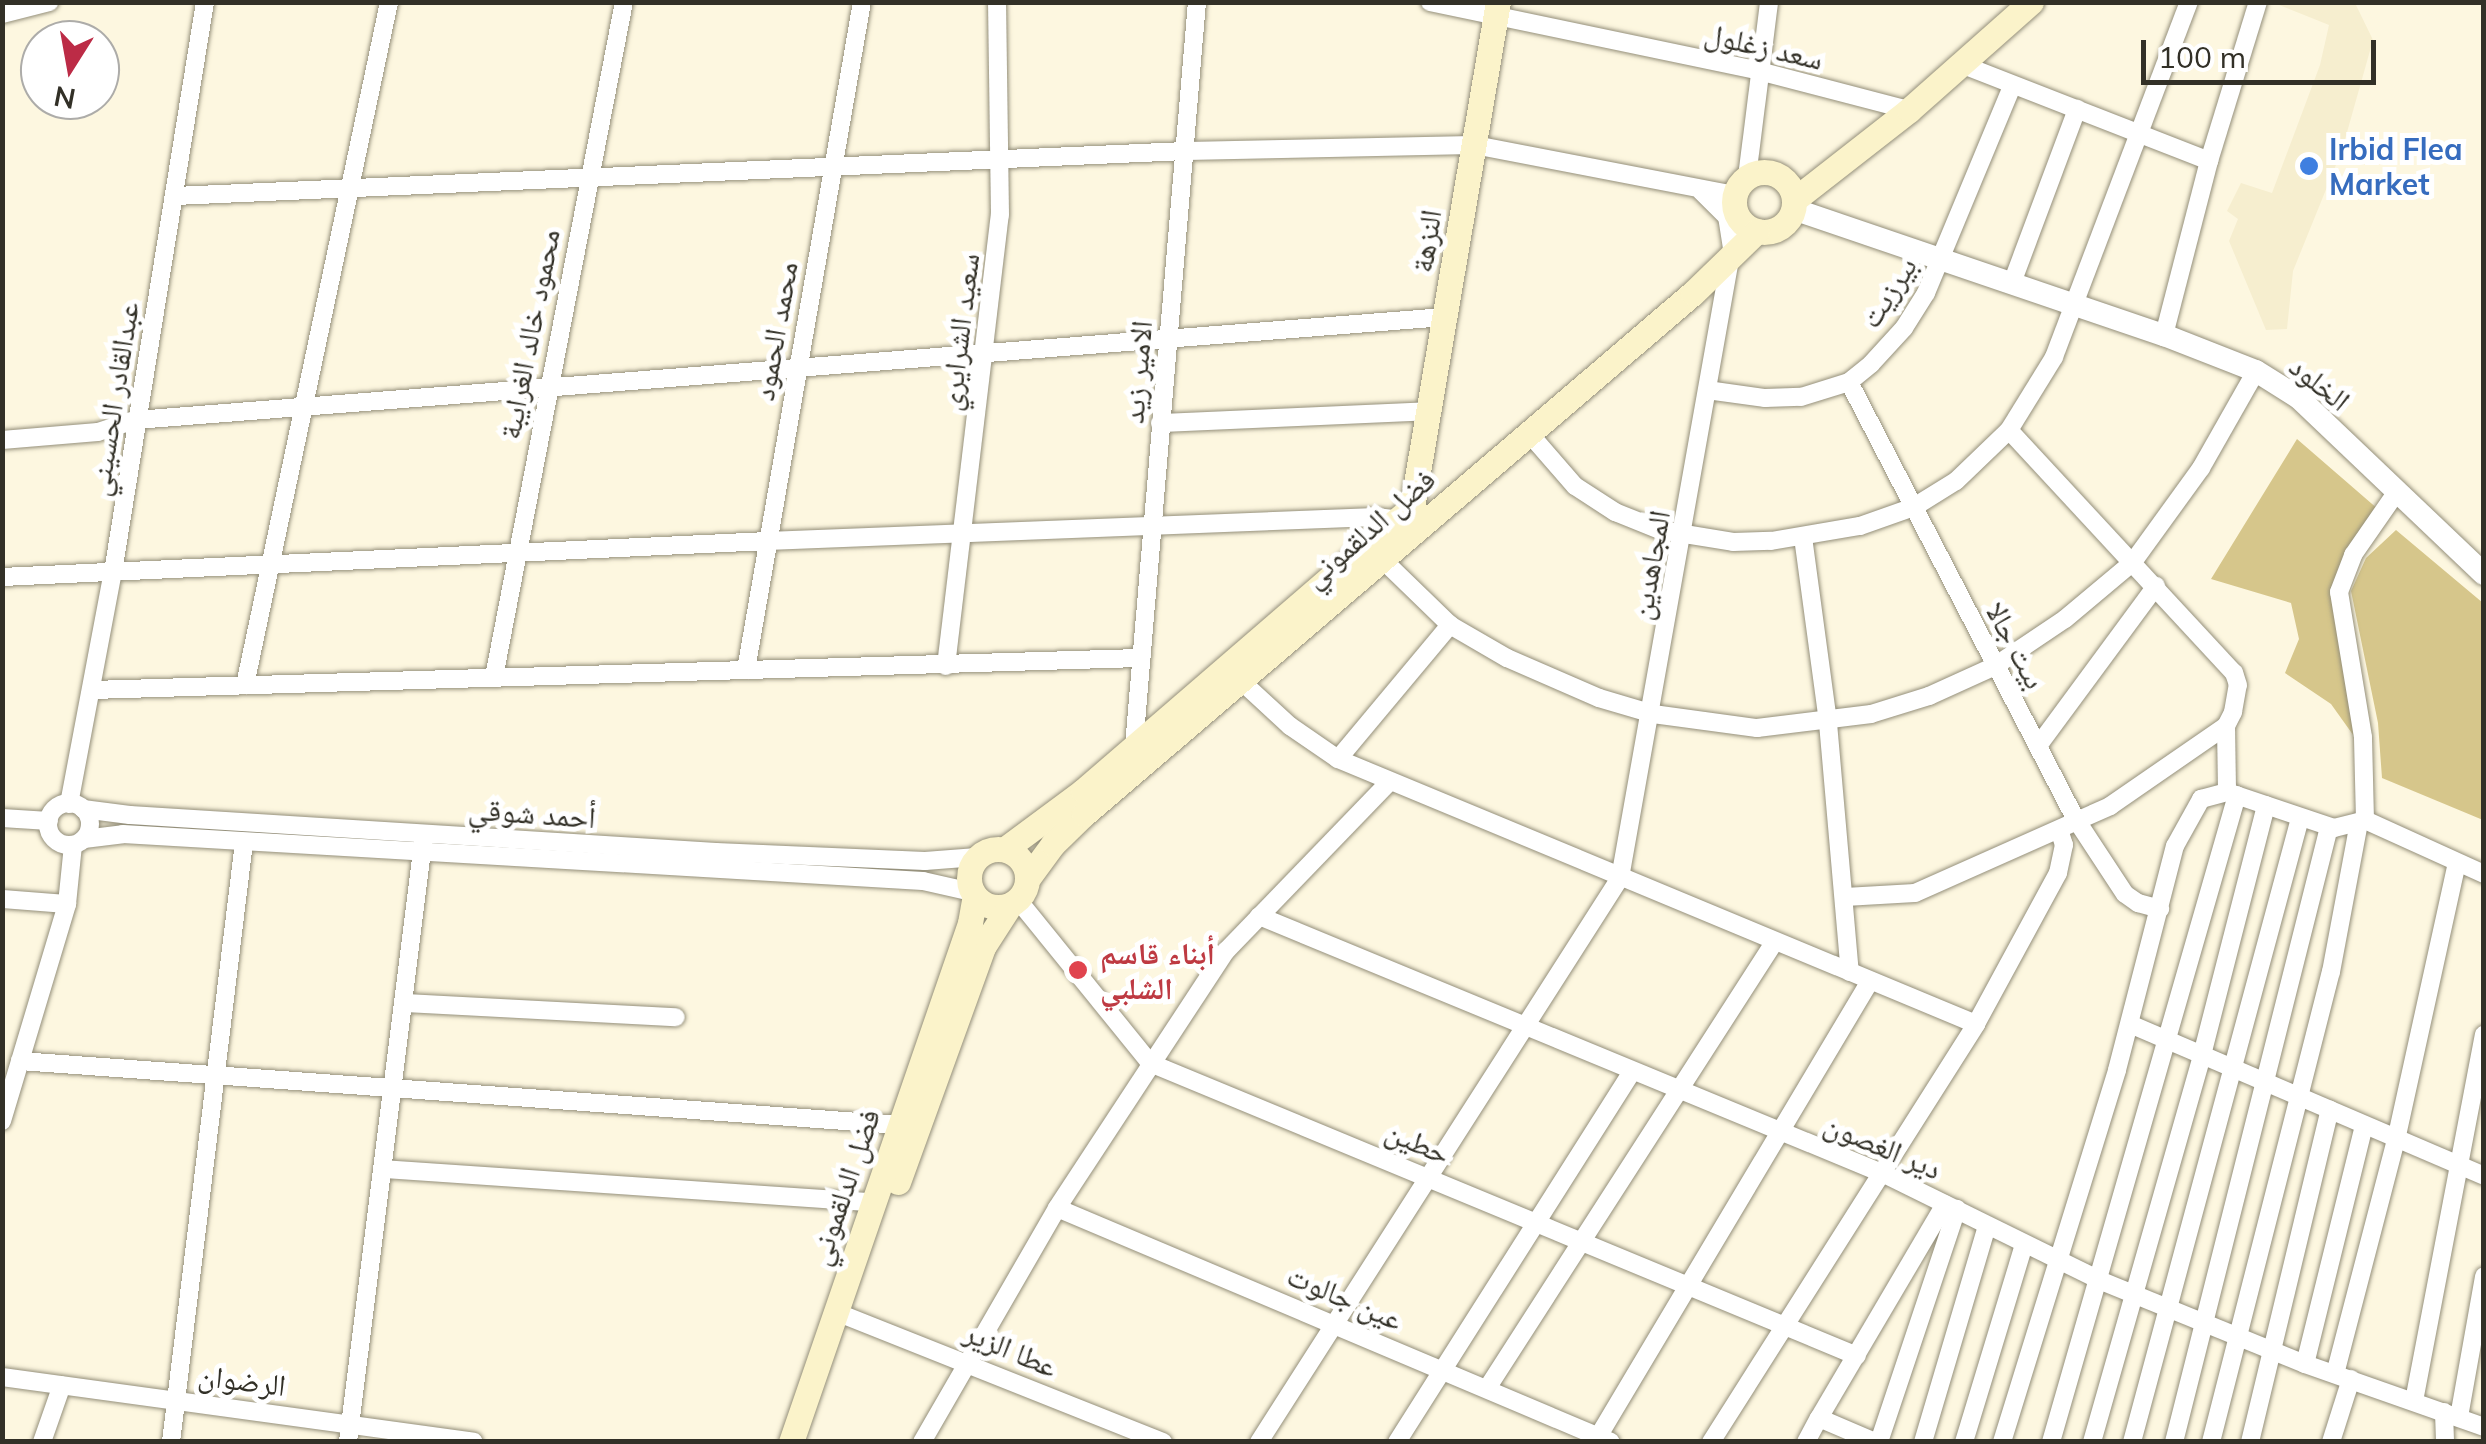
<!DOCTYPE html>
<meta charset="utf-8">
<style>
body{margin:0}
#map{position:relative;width:2486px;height:1444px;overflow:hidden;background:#fdf7e0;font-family:Mulish,"Noto Naskh Arabic",sans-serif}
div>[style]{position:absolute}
.built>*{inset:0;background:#f6eecf}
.green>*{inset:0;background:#d6c68b}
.roads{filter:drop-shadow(0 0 2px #948f7a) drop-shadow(0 0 2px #948f7a)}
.minor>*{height:18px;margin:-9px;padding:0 9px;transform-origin:9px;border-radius:9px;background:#fff}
.minor>.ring{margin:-9px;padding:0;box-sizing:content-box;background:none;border:18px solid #fff;border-radius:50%}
.tertiary>*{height:22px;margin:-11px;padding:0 11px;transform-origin:11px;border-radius:11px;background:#fff}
.secondary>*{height:25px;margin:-12.5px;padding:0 12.5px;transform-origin:12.5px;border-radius:12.5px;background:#fbf3ca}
.secondary>.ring{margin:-12.5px;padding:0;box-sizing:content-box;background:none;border:25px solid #fbf3ca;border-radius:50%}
.dots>*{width:28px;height:28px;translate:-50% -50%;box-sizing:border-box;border:5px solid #fff;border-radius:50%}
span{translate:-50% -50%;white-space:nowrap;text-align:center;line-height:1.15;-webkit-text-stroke:10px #fff;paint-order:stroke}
.street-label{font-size:30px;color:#323027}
.shop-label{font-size:30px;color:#366cbe;font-weight:700}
.left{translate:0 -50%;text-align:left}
.health-label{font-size:30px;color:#be3a42;font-weight:700}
.frame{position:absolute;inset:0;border:5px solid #323027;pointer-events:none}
.north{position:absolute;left:20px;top:20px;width:100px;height:100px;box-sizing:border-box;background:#fff;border:2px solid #adaca9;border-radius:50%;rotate:191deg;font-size:28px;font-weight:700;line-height:40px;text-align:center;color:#323027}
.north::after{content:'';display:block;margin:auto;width:35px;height:45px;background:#bc2b46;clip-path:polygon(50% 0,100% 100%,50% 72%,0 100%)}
.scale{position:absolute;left:2141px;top:40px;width:235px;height:45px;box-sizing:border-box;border:5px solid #323027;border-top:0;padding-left:12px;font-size:30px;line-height:35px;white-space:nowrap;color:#323027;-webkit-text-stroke:8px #fff;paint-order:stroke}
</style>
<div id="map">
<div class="built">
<i style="clip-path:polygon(2274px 3px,2355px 3px,2373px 40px,2342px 150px,2293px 271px,2287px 329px,2266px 330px,2229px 241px,2238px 219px,2227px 211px,2241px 183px,2272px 193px,2320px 65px,2329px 25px)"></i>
</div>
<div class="green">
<i style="clip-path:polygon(2297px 439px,2379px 510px,2339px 592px,2361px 746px,2331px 704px,2285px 673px,2299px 639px,2291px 603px,2211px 579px)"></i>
<i style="clip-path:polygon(2396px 530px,2483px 603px,2483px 820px,2382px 778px,2378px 723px,2351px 591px,2366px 558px)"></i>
</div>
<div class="roads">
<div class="minor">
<i style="left:1430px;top:2px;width:336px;rotate:11.8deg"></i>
<i style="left:1759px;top:71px;width:155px;rotate:14.6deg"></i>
<i style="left:2px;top:14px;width:49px;rotate:-14.3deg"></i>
<i style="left:1963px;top:65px;width:264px;rotate:21.3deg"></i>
<i style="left:1747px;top:177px;width:176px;rotate:-82.8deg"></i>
<i style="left:175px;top:196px;width:1010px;rotate:-2.55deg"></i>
<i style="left:1184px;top:151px;width:291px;rotate:-1.2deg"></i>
<i style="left:1475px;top:145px;width:265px;rotate:10.9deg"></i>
<i style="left:2012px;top:283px;width:186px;rotate:-69.5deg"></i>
<i style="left:2164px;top:335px;width:180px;rotate:-75.5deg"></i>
<i style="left:2209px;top:161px;width:166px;rotate:-72.9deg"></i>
<i style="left:1849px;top:382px;width:495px;rotate:62.6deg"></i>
<i style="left:2077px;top:821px;width:87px;rotate:56.7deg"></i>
<i style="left:2125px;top:894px;width:16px;rotate:35deg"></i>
<i style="left:2138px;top:903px;width:23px;rotate:15deg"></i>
<i style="left:1707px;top:390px;width:59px;rotate:7.9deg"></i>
<i style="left:1765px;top:398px;width:36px;rotate:-2deg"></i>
<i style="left:1801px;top:397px;width:50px;rotate:-17.4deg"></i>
<i style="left:1849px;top:382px;width:28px;rotate:-39deg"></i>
<i style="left:1871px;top:364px;width:49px;rotate:-47.5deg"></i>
<i style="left:1904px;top:328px;width:41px;rotate:-57.8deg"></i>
<i style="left:1926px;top:293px;width:224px;rotate:-67.4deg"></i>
<i style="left:1160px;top:423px;width:270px;rotate:-2.5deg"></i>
<i style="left:1528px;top:432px;width:72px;rotate:49deg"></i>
<i style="left:1575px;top:486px;width:48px;rotate:33deg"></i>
<i style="left:1615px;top:512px;width:48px;rotate:21.8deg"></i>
<i style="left:1660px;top:530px;width:74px;rotate:9.3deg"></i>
<i style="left:1733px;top:542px;width:38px;rotate:-2deg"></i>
<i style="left:1771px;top:541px;width:90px;rotate:-9.6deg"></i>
<i style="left:1860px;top:526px;width:57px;rotate:-19.4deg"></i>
<i style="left:1914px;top:507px;width:49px;rotate:-31.8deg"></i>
<i style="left:1956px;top:481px;width:74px;rotate:-43.9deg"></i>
<i style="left:2009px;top:430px;width:86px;rotate:-58.3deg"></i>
<i style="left:2054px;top:357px;width:380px;rotate:-69.2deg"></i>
<i style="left:2px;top:440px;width:96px;rotate:-4.8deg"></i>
<i style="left:98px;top:432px;width:40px;rotate:-18deg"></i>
<i style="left:136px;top:420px;width:1314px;rotate:-4.5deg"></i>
<i style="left:1803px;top:537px;width:188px;rotate:82.3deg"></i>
<i style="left:1828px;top:723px;width:250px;rotate:85deg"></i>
<i style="left:1383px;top:560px;width:93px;rotate:44.1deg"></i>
<i style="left:1450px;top:625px;width:66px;rotate:30.1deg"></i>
<i style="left:1507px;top:658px;width:100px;rotate:23.5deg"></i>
<i style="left:1599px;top:698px;width:56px;rotate:16.5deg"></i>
<i style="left:1653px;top:714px;width:105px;rotate:7.7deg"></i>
<i style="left:1757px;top:728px;width:115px;rotate:-7deg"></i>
<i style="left:1871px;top:714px;width:61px;rotate:-17.2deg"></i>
<i style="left:1929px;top:696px;width:72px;rotate:-24.4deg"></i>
<i style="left:1995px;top:666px;width:84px;rotate:-33.9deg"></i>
<i style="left:2065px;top:619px;width:89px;rotate:-40deg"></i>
<i style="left:2133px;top:562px;width:116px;rotate:-54.1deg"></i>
<i style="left:2201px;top:468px;width:112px;rotate:-60.4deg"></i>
<i style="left:2px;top:577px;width:766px;rotate:-2.69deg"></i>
<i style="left:767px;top:541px;width:609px;rotate:-2.26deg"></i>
<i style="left:1376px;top:517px;width:23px;rotate:7deg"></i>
<i style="left:946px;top:666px;width:454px;rotate:-83.2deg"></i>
<i style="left:1000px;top:215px;width:213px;rotate:-90.8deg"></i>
<i style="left:746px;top:670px;width:678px;rotate:-80.15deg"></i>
<i style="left:494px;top:677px;width:687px;rotate:-79.1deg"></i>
<i style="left:1240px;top:680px;width:68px;rotate:42.6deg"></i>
<i style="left:1290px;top:726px;width:58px;rotate:34.5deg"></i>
<i style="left:1338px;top:759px;width:691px;rotate:22.56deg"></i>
<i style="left:1976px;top:1024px;width:172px;rotate:-61.5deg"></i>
<i style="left:2058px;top:873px;width:29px;rotate:-78deg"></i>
<i style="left:2064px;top:845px;width:16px;rotate:-108deg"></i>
<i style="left:245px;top:685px;width:698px;rotate:-78.09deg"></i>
<i style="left:92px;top:690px;width:1046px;rotate:-1.75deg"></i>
<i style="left:2226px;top:726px;width:66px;rotate:89.1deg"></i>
<i style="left:1134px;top:746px;width:747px;rotate:-85.16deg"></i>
<i style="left:2038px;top:746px;width:199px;rotate:-53.6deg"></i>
<i style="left:1338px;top:759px;width:175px;rotate:-50.1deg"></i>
<i class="ring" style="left:48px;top:803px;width:24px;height:24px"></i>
<i style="left:69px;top:804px;width:236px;rotate:-79.3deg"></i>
<i style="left:113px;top:572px;width:577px;rotate:-80.83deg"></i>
<i style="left:83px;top:809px;width:47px;rotate:7.3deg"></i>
<i style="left:130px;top:815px;width:587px;rotate:3.61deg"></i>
<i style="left:716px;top:852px;width:209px;rotate:2.5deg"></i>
<i style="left:925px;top:861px;width:52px;rotate:-4.4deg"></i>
<i style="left:2px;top:818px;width:47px;rotate:3.7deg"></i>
<i style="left:2365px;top:820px;width:83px;rotate:-91.4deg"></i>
<i style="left:2363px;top:737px;width:147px;rotate:-99.4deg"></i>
<i style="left:2339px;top:592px;width:40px;rotate:-69deg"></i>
<i style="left:2353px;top:555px;width:75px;rotate:-55.3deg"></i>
<i style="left:84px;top:839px;width:39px;rotate:-7deg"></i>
<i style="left:123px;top:834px;width:801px;rotate:3.36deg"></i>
<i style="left:923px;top:881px;width:50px;rotate:12.7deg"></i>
<i style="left:1845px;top:897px;width:70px;rotate:-3.3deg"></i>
<i style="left:1915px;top:893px;width:214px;rotate:-24deg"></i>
<i style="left:2110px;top:806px;width:141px;rotate:-34.6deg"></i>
<i style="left:2226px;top:726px;width:16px;rotate:-63deg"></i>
<i style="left:2233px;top:712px;width:27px;rotate:-80deg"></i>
<i style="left:2238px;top:685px;width:13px;rotate:-108deg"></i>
<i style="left:2234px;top:673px;width:331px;rotate:-132.8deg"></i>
<i style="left:2px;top:899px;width:65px;rotate:4.4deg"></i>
<i style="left:1018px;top:900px;width:210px;rotate:51deg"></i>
<i style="left:1150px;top:1063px;width:765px;rotate:22.51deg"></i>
<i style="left:1259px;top:916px;width:674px;rotate:22.42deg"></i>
<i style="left:1882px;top:1173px;width:242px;rotate:26.2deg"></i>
<i style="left:2099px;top:1280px;width:222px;rotate:22.2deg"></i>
<i style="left:2305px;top:1364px;width:190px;rotate:19.4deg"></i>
<i style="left:405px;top:1003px;width:271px;rotate:3deg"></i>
<i style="left:2130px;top:1024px;width:385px;rotate:23.2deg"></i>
<i style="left:20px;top:1061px;width:881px;rotate:4.16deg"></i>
<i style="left:2px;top:1121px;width:227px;rotate:-73.3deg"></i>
<i style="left:67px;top:904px;width:59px;rotate:-84.2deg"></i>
<i style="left:383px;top:1169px;width:491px;rotate:3.9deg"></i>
<i style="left:1057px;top:1208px;width:601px;rotate:22.9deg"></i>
<i style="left:836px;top:1312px;width:352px;rotate:21.7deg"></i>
<i style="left:2305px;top:1364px;width:245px;rotate:-76.1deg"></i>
<i style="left:2335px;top:1374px;width:242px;rotate:-75.4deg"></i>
<i style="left:2396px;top:1140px;width:284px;rotate:-77.6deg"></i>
<i style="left:2px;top:1377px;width:476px;rotate:7.8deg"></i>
<i style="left:1488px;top:1387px;width:530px;rotate:-57.24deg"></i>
<i style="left:2414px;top:1401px;width:373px;rotate:-79.2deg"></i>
<i style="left:2444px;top:1412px;width:30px;rotate:88deg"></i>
<i style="left:2459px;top:1417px;width:143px;rotate:-79.9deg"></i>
<i style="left:1819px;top:1418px;width:248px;rotate:-59.5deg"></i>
<i style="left:42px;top:1442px;width:60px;rotate:-70.7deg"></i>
<i style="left:171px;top:1442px;width:604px;rotate:-83.06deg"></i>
<i style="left:348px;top:1442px;width:605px;rotate:-82.87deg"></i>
<i style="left:922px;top:1442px;width:270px;rotate:-60deg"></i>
<i style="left:1057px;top:1208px;width:308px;rotate:-56.7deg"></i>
<i style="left:1226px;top:951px;width:235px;rotate:-46deg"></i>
<i style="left:1259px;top:1442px;width:670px;rotate:-57.38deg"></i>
<i style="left:1620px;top:878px;width:640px;rotate:-79.92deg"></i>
<i style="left:1732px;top:248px;width:31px;rotate:-99deg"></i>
<i style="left:1727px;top:217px;width:37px;rotate:-135deg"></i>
<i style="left:1397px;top:1442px;width:438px;rotate:-57.6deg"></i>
<i style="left:1595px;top:1442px;width:537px;rotate:-59.18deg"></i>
<i style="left:1711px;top:1442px;width:495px;rotate:-57.6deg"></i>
<i style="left:1806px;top:1442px;width:27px;rotate:-62deg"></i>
<i style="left:1819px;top:1418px;width:61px;rotate:23.2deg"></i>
<i style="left:1879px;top:1442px;width:246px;rotate:-71.5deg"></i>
<i style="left:1923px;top:1442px;width:225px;rotate:-73.5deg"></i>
<i style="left:1964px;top:1442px;width:207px;rotate:-73.1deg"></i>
<i style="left:2002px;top:1442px;width:389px;rotate:-72.8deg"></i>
<i style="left:2117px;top:1070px;width:231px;rotate:-75.5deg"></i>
<i style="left:2175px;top:846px;width:54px;rotate:-61deg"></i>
<i style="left:2201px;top:799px;width:27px;rotate:-15deg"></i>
<i style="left:2227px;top:792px;width:113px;rotate:18.6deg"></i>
<i style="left:2334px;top:828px;width:32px;rotate:-14deg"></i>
<i style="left:2365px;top:820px;width:131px;rotate:24.4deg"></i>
<i style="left:2051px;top:1442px;width:673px;rotate:-73.96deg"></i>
<i style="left:2092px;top:1442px;width:402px;rotate:-74.1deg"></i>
<i style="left:2202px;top:1055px;width:258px;rotate:-75.6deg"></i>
<i style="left:2132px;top:1442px;width:646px;rotate:-74.93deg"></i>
<i style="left:2174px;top:1442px;width:634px;rotate:-75.85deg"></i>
<i style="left:2211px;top:1442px;width:485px;rotate:-75.7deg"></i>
<i style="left:2331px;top:972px;width:152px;rotate:-79.4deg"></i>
<i style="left:2250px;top:1442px;width:342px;rotate:-76.5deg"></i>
<i style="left:2331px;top:1442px;width:66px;rotate:-72.4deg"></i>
</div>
<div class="tertiary">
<i style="left:1793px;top:209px;width:392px;rotate:18.8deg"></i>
<i style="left:2164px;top:335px;width:99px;rotate:21.4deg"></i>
<i style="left:2256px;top:371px;width:51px;rotate:32.1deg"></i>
<i style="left:2299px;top:398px;width:255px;rotate:43.6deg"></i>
</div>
<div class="secondary">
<i class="ring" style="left:1734px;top:172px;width:35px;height:35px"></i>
<i style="left:1794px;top:200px;width:146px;rotate:-38deg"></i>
<i style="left:1909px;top:110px;width:163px;rotate:-41.5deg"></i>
<i class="ring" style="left:969px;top:849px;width:33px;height:33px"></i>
<i style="left:1005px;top:849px;width:97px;rotate:-36.6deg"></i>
<i style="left:1083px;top:791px;width:435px;rotate:-40.8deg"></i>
<i style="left:1412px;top:507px;width:512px;rotate:-80.34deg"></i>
<i style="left:1028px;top:878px;width:42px;rotate:-53.7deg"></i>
<i style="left:1053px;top:844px;width:43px;rotate:-44.1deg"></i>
<i style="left:1084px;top:814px;width:801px;rotate:-40.55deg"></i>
<i style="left:1693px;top:293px;width:89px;rotate:-44.1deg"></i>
<i style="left:898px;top:1182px;width:250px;rotate:-70.1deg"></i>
<i style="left:983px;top:947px;width:50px;rotate:-57.3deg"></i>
<i style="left:791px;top:1442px;width:549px;rotate:-70.97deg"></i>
<i style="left:970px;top:923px;width:27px;rotate:-80deg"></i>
</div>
</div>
<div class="dots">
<i style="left:2309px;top:166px;background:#3f7fe0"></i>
<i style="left:1078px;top:970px;background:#e0444e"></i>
</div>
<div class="street-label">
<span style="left:1764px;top:46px;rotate:13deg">سعد زغلول</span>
<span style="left:1426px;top:241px;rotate:-81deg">النزهة</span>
<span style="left:1888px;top:292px;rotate:-57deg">بيرزيت</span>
<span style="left:775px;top:331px;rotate:-80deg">محمد الحمود</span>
<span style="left:959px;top:332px;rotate:-83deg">سعيد الشرايري</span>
<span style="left:529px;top:334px;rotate:-79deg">محمود خالد الغرايبة</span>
<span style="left:1137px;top:372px;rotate:-85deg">الامير زيد</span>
<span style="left:2320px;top:383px;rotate:39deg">الخلود</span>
<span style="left:113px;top:399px;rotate:-81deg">عبدالقادر الحسيني</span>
<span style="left:1369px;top:528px;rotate:-41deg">فضل الدلقموني</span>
<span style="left:1650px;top:565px;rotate:-80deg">المجاهدين</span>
<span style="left:2016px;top:645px;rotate:62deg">بيت جالا</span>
<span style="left:532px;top:813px;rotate:4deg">أحمد شوقي</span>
<span style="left:1418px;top:1142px;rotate:23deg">حطين</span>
<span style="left:1883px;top:1146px;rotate:23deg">دير الغصون</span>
<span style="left:844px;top:1187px;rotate:-71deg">فضل الدلقموني</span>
<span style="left:1345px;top:1297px;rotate:23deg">عين جالوت</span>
<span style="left:1011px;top:1349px;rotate:23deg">عطا الزير</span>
<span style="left:242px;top:1380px;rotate:7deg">الرضوان</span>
</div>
<div class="shop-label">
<span class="left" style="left:2329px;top:166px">Irbid Flea<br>Market</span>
</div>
<div class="health-label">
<span class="left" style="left:1100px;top:970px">أبناء قاسم<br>الشلبي</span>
</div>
<div class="frame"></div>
<div class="north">N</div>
<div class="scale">100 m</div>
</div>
